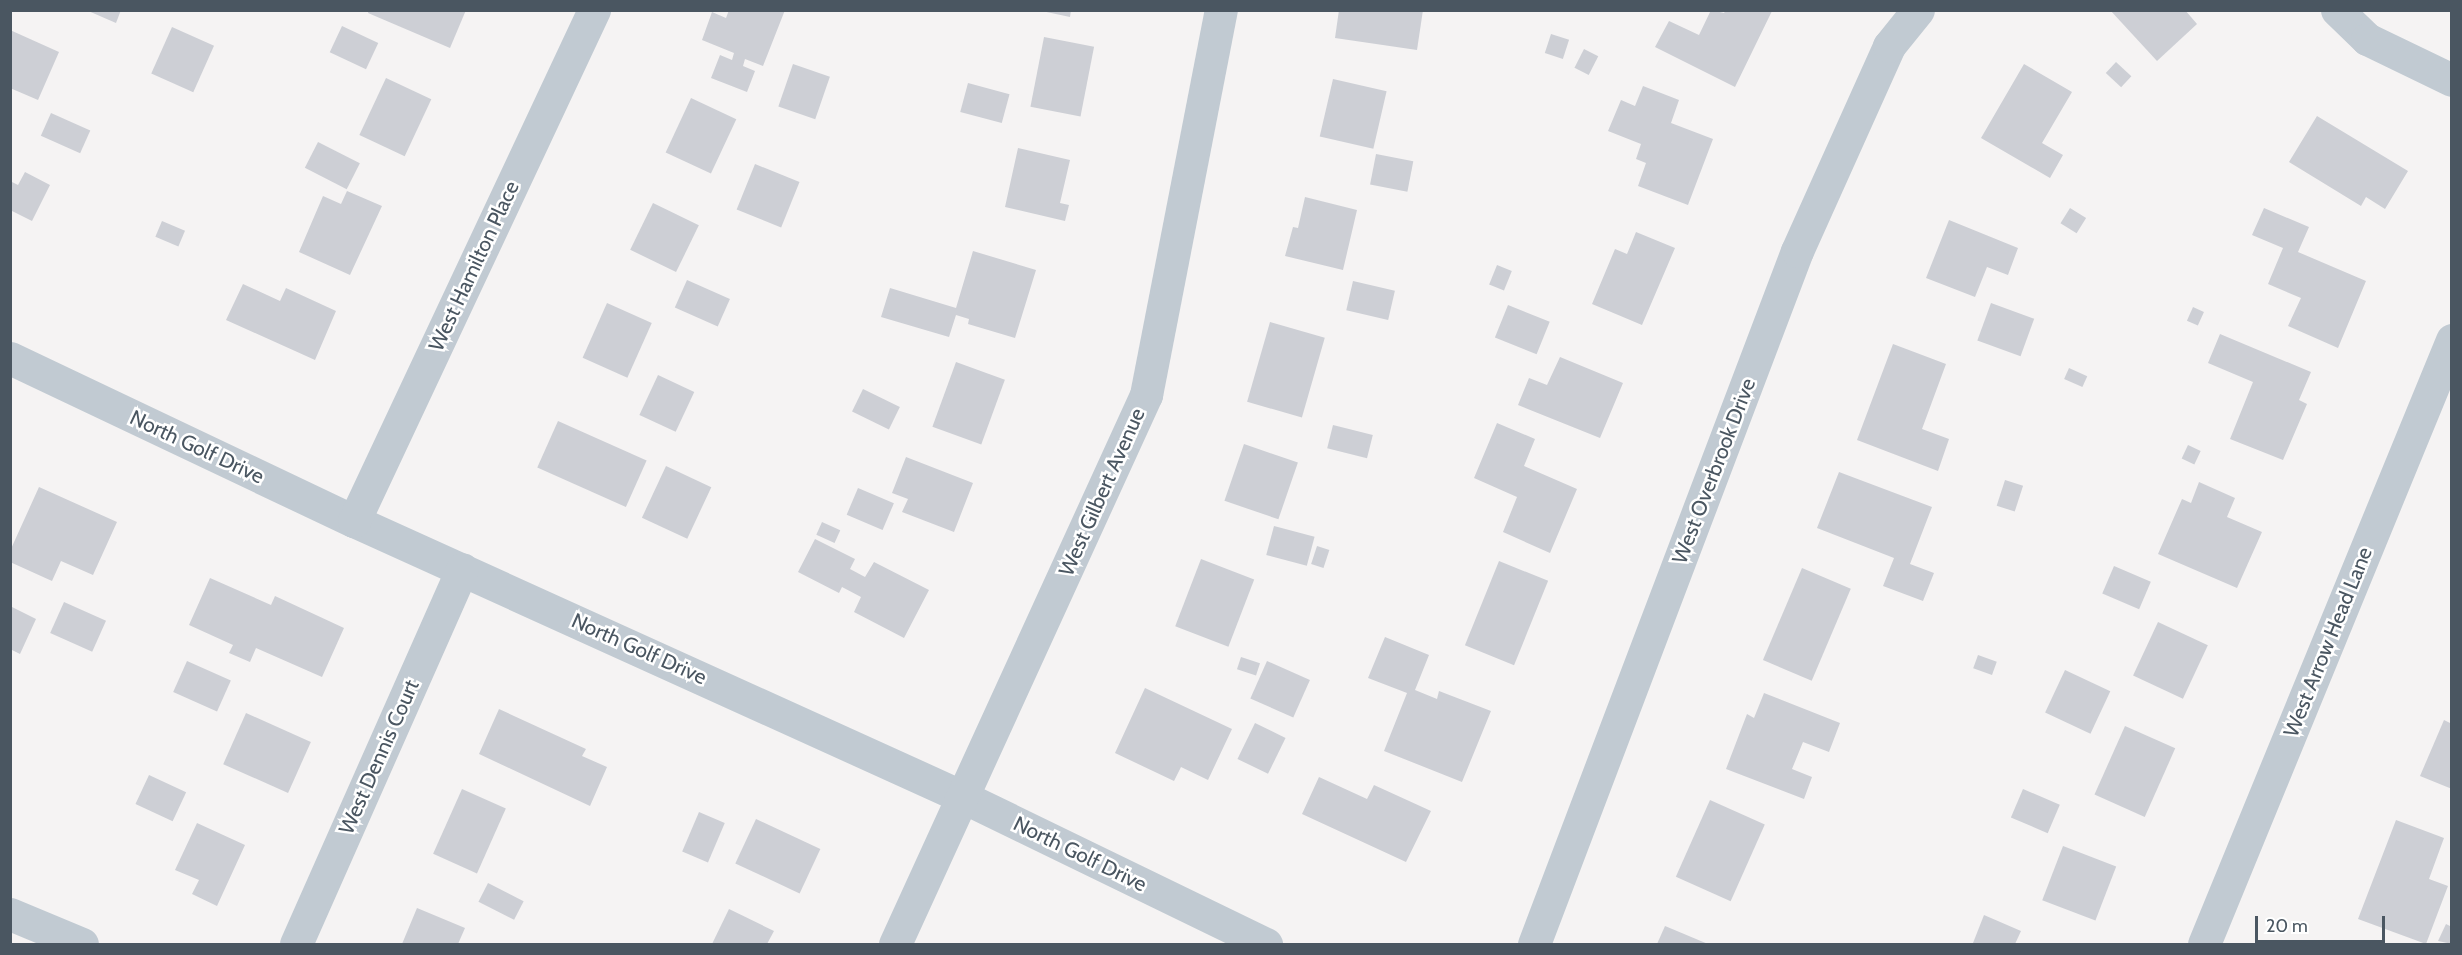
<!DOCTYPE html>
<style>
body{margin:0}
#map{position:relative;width:2462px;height:955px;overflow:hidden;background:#f5f3f3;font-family:Cabin,sans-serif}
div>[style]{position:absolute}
.building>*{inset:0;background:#cdcfd5;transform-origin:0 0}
.street>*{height:33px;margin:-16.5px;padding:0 16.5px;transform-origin:16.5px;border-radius:16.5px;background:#c1cad2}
span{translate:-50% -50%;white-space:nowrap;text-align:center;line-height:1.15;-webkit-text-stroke:5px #fff;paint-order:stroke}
.street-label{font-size:21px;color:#4a5661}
.frame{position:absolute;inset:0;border:12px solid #4a5661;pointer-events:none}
.scale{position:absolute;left:2255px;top:916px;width:130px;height:27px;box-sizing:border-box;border:3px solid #4a5661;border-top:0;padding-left:8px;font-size:18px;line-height:21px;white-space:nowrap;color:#4a5661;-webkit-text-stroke:4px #fff;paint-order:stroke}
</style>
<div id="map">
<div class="building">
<i style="clip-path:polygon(86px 10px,121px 10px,116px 23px)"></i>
<i style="clip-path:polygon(369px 10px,466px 10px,450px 48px,368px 13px)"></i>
<i style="clip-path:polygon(729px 10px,785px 10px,763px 66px,745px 59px,743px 66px,755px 71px,747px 92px,711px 78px,720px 55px,732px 60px,734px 53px,702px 40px,712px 12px,726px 18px)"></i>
<i style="clip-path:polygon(1037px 10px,1071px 10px,1070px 17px)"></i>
<i style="clip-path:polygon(1339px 10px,1423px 10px,1417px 50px,1335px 38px)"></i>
<i style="clip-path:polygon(1711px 10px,1724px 13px,1726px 10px,1772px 11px,1735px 87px,1655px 47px,1669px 21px,1699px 35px)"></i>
<i style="clip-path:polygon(2110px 10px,2185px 10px,2197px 24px,2157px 61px)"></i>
<i style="left:342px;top:26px;width:40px;height:29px;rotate:25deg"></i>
<i style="left:172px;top:27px;width:46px;height:51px;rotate:24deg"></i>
<i style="clip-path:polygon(10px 30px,59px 52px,38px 100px,10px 88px)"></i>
<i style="left:1551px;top:34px;width:19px;height:20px;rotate:18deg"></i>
<i style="left:1044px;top:37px;width:51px;height:71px;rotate:11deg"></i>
<i style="left:1584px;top:49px;width:16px;height:21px;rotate:27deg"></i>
<i style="left:2116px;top:62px;width:21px;height:15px;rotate:43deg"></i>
<i style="left:793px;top:64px;width:39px;height:45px;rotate:19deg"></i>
<i style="clip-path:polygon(2024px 64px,2072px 92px,2042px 143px,2063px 155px,2050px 178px,1981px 138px)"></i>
<i style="left:386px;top:78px;width:50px;height:63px;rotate:25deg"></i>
<i style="left:1333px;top:79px;width:55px;height:59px;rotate:13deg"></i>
<i style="left:968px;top:83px;width:43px;height:30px;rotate:15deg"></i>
<i style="clip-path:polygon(1643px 86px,1679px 100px,1671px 123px,1713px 139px,1688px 205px,1638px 186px,1646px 163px,1636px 159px,1641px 144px,1608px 131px,1621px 100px,1635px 106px)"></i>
<i style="left:691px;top:98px;width:50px;height:60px;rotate:25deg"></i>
<i style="left:51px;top:113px;width:43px;height:25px;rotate:24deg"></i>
<i style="clip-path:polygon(2317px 116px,2408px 171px,2385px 209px,2366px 197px,2361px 206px,2289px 162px)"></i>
<i style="left:318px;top:142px;width:47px;height:29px;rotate:27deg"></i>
<i style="clip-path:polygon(1018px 148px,1070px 160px,1060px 203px,1069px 205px,1065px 221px,1005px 207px)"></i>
<i style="left:1376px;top:154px;width:38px;height:31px;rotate:11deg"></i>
<i style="left:755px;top:164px;width:48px;height:49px;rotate:22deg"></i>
<i style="clip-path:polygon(25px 172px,50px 185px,32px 221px,10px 210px,10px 181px,18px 185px)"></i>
<i style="clip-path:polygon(347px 191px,382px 206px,350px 275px,299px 252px,323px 196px,341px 204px)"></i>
<i style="clip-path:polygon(1305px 197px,1357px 210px,1343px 270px,1285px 256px,1293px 227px,1298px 228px)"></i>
<i style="left:653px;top:203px;width:51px;height:52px;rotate:26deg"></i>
<i style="left:2070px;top:208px;width:19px;height:18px;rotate:32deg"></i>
<i style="clip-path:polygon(2264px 208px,2309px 227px,2298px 252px,2366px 281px,2338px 348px,2288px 326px,2301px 298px,2268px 284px,2283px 248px,2252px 235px)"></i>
<i style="clip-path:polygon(1949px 220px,2018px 248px,2008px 275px,1987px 267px,1975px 297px,1926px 278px)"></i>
<i style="left:162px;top:221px;width:25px;height:17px;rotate:23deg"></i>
<i style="clip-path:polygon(1636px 232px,1675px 248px,1642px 325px,1592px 304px,1615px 249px,1627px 254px)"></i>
<i style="clip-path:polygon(973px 251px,1036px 270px,1015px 338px,968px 324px,969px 319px,956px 315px,949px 337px,881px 317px,890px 288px,956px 308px)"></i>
<i style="left:1497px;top:265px;width:16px;height:21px;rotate:22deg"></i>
<i style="left:687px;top:280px;width:47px;height:30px;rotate:24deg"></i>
<i style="left:1353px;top:281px;width:43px;height:30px;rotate:13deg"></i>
<i style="clip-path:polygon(243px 284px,280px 301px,286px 288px,336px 311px,315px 360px,226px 320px)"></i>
<i style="left:607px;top:303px;width:49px;height:60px;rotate:24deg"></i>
<i style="left:1991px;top:303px;width:46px;height:40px;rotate:20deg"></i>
<i style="left:1508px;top:305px;width:45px;height:35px;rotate:22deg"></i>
<i style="left:2193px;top:307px;width:12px;height:15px;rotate:24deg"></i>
<i style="left:1270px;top:322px;width:57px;height:83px;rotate:16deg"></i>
<i style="clip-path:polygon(2220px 334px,2311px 372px,2299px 400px,2307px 404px,2283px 460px,2230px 439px,2253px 382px,2208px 363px)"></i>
<i style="clip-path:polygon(1893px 344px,1946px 364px,1922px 429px,1949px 439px,1938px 471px,1857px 440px)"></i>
<i style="clip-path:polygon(1560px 357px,1623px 383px,1600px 438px,1518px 405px,1529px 378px,1547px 385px)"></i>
<i style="left:956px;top:362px;width:52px;height:69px;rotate:20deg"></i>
<i style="left:2069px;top:368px;width:20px;height:12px;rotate:24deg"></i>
<i style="left:658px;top:375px;width:40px;height:44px;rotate:25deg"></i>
<i style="left:863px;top:389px;width:41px;height:25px;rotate:26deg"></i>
<i style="left:558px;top:421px;width:97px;height:51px;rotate:24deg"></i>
<i style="clip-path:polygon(1497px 423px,1535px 439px,1524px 466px,1577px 489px,1550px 553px,1503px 532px,1517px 497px,1474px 478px)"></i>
<i style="left:1333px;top:425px;width:41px;height:24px;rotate:14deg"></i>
<i style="left:1244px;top:444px;width:57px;height:60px;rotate:19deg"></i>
<i style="left:2188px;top:445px;width:14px;height:15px;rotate:25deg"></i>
<i style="clip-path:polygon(906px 457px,973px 483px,954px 532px,902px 512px,908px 499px,892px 493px)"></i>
<i style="left:666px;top:466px;width:50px;height:57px;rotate:25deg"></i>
<i style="clip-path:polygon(1839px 472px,1932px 507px,1910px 564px,1934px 573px,1923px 601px,1883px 586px,1894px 558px,1817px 528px)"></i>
<i style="left:2005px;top:480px;width:19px;height:27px;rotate:18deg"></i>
<i style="clip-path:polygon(2199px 482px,2235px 498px,2227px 517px,2262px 532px,2237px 588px,2158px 554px,2182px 499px,2191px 503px)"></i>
<i style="clip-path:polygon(39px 487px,117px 522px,93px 575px,61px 561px,52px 581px,10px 562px,10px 551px)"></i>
<i style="left:858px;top:488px;width:39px;height:29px;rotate:23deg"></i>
<i style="left:822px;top:522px;width:20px;height:14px;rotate:24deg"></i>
<i style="left:1274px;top:526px;width:42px;height:30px;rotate:15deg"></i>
<i style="clip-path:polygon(815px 539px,855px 559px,850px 569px,865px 577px,874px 562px,929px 590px,904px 638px,854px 612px,861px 597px,842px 587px,839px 593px,798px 572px)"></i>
<i style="left:1317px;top:546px;width:13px;height:19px;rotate:18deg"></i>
<i style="left:1201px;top:559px;width:57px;height:72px;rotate:21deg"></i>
<i style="left:1499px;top:561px;width:53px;height:91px;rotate:22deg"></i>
<i style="left:2114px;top:566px;width:40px;height:30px;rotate:23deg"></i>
<i style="left:1802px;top:568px;width:53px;height:100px;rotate:23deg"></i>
<i style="clip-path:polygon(210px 578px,271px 605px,275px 596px,344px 628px,322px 677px,256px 648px,250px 662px,229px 653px,233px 645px,189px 625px)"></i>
<i style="left:64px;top:602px;width:46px;height:34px;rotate:24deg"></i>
<i style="clip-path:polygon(10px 606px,36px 619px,20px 654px,10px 649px)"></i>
<i style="left:2158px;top:622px;width:55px;height:59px;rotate:25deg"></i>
<i style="clip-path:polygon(1385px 637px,1429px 655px,1415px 690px,1437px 699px,1439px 691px,1491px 711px,1462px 782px,1384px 751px,1407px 693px,1368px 678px)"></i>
<i style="left:1978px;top:655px;width:20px;height:14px;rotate:20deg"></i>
<i style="left:1241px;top:657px;width:20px;height:13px;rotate:18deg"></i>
<i style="left:187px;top:661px;width:48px;height:34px;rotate:24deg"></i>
<i style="left:1267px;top:661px;width:47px;height:41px;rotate:24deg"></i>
<i style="left:2065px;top:670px;width:50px;height:47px;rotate:25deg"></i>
<i style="clip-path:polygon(1145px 688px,1232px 729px,1208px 780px,1181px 767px,1174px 781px,1115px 753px)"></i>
<i style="clip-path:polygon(1764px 693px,1840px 723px,1829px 752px,1803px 742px,1792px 769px,1812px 777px,1804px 799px,1726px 769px,1747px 714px,1754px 718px)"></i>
<i style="clip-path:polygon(499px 709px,586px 749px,582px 756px,607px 767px,590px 806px,479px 754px)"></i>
<i style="left:246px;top:713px;width:71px;height:56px;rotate:24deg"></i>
<i style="clip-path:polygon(2444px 720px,2452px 724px,2452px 789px,2420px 776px)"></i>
<i style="left:1255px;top:723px;width:34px;height:40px;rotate:26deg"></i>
<i style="left:2125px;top:726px;width:55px;height:75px;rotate:24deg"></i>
<i style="left:149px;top:775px;width:41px;height:32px;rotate:25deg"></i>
<i style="clip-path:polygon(1319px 777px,1367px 799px,1374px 785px,1431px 811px,1406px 862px,1302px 814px)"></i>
<i style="left:462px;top:789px;width:48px;height:71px;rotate:24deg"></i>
<i style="left:2023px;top:789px;width:40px;height:31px;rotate:23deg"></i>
<i style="left:1710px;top:800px;width:60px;height:84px;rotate:24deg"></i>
<i style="left:699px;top:812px;width:28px;height:43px;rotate:23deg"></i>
<i style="left:756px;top:819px;width:71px;height:49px;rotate:25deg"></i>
<i style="clip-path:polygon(2396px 820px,2444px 838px,2429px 879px,2448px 886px,2426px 944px,2358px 919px)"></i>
<i style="clip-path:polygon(197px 823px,245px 845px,217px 906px,192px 894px,199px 880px,175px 870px)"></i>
<i style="left:2063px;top:846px;width:57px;height:58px;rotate:21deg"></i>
<i style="left:488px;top:883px;width:40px;height:21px;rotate:27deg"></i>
<i style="clip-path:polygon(417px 908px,465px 928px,458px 944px,402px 944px)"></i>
<i style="clip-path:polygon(729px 909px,774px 931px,767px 944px,712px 944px)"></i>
<i style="clip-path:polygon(1984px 915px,2021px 931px,2015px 944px,1973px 943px)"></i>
<i style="clip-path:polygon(2446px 924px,2452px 927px,2452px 944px,2438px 941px)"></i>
<i style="clip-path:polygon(1665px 926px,1708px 944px,1657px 944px)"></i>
</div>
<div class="street">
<i style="left:2337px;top:10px;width:42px;rotate:44deg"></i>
<i style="left:2367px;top:39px;width:94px;rotate:25.8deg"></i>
<i style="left:10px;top:358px;width:381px;rotate:25.4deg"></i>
<i style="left:354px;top:521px;width:669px;rotate:24.38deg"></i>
<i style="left:963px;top:797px;width:337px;rotate:25.9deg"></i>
<i style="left:354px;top:521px;width:565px;rotate:-64.84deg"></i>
<i style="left:10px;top:914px;width:78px;rotate:22.6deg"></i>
<i style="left:296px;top:944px;width:410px;rotate:-66.1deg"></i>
<i style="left:895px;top:944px;width:604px;rotate:-65.43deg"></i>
<i style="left:1146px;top:395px;width:392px;rotate:-79deg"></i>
<i style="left:1534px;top:944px;width:741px;rotate:-69.22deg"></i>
<i style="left:1797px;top:251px;width:225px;rotate:-65.8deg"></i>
<i style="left:1889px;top:46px;width:46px;rotate:-51.1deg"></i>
<i style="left:2204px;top:944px;width:653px;rotate:-67.68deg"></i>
</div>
<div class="street-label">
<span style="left:474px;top:266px;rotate:-65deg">West Hamilton Place</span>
<span style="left:197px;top:447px;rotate:25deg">North Golf Drive</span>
<span style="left:1714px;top:471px;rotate:-69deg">West Overbrook Drive</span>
<span style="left:1102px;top:492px;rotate:-66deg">West Gilbert Avenue</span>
<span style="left:2328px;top:642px;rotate:-68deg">West Arrow Head Lane</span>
<span style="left:639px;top:649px;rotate:24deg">North Golf Drive</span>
<span style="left:379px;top:757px;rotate:-66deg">West Dennis Court</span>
<span style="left:1080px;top:854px;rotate:26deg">North Golf Drive</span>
</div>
<div class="frame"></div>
<div class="scale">20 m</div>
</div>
